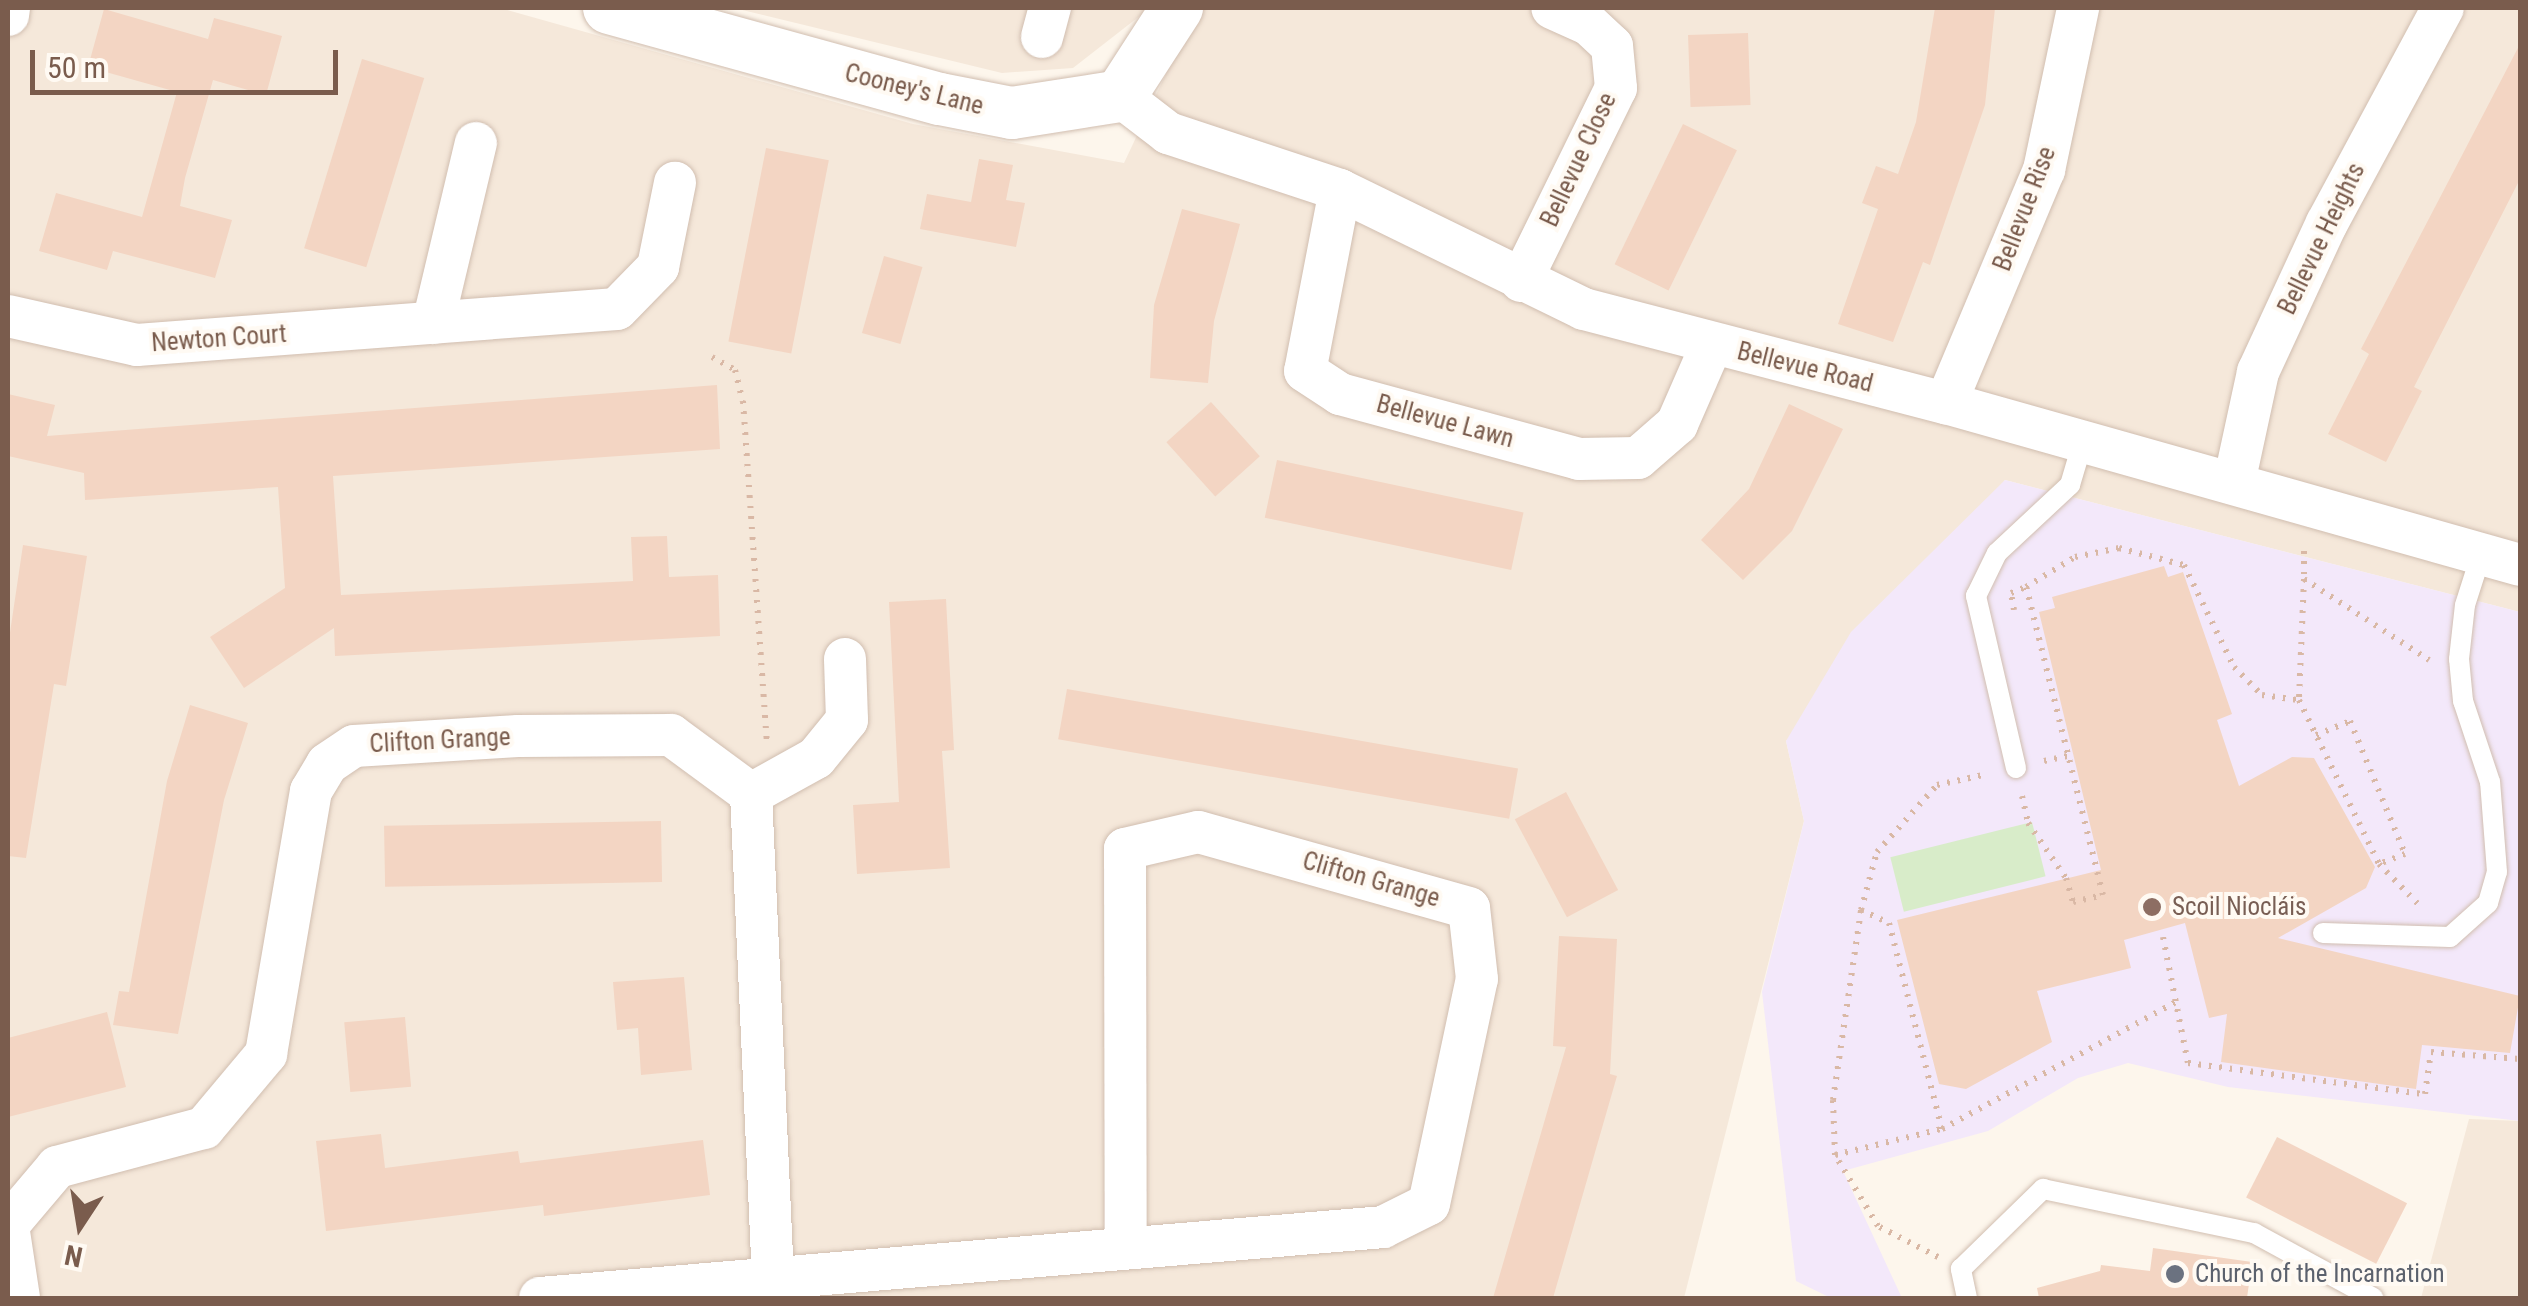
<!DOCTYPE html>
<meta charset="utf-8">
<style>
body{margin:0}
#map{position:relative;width:2528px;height:1306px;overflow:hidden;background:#fdf6ec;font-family:"Roboto Condensed",sans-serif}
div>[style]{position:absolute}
.residential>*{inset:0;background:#f5e8da}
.education>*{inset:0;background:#f3e8fa}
.green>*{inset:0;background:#d8ecc9;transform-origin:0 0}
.building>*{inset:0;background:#f3d5c3;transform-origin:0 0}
.path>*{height:6px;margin-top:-3px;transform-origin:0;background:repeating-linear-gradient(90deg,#d9b8a5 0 2.5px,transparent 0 10.5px)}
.roads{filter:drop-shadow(0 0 2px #d1beb0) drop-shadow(0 0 2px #d1beb0)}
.service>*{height:20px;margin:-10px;padding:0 10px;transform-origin:10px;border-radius:10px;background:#fff}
.minor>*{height:42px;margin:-21px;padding:0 21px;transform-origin:21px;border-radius:21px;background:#fff}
.tertiary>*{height:52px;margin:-26px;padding:0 26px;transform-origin:26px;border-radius:26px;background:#fff}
.dots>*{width:28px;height:28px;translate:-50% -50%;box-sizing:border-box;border:5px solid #fffaf3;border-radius:50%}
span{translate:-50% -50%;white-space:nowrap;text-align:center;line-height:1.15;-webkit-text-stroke:8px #fffaf3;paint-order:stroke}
.street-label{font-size:25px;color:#7a5c4d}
.education-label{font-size:25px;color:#785e54}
.left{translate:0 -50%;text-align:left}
.worship-label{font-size:25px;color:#5b616d}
.frame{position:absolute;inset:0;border:10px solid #7a5c4d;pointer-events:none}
.north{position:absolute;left:30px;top:1176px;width:100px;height:100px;-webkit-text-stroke:8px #fffaf3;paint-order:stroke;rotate:192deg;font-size:28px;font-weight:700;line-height:40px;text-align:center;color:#7a5c4d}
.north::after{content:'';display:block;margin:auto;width:35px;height:45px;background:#7a5c4d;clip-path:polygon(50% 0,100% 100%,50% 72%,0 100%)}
.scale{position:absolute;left:30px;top:50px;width:308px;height:45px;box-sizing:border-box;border:5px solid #7a5c4d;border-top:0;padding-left:12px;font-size:30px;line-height:35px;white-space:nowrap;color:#7a5c4d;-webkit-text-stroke:8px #fffaf3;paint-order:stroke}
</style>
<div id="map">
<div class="residential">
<i style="clip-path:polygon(8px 8px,500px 8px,913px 124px,1124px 163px,1197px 8px,2520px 8px,2520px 612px,2005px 480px,1786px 741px,1804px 821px,1684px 1298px,8px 1298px)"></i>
<i style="clip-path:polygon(734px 8px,1150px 8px,1073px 68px,1002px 73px)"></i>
<i style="clip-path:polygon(2469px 1119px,2520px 1121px,2520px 1298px,2421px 1298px)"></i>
</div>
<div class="education">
<i style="clip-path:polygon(2005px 480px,2520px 612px,2520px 1121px,2228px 1087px,2128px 1063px,2078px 1078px,1988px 1131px,1843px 1171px,1902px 1298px,1831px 1298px,1796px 1281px,1762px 992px,1804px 821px,1786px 741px,1851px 632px)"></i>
</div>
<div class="green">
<i style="left:2032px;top:822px;width:56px;height:146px;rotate:76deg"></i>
</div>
<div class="building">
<i style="clip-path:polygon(1935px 8px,1995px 8px,1985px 105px,1930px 265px,1923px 262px,1893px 342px,1838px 324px,1878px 209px,1862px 203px,1876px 166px,1898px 174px,1916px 122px)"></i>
<i style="clip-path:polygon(104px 9px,208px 39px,214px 18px,282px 36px,266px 95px,213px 80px,185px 178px,180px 206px,232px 220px,215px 278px,113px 251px,107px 270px,39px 251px,56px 193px,142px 217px,177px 92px,88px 67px)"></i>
<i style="left:1748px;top:33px;width:72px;height:60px;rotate:88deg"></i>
<i style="clip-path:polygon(2520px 44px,2520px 179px,2414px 387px,2422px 391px,2386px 462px,2328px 434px,2369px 354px,2361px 349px)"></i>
<i style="left:362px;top:59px;width:65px;height:198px;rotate:17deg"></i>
<i style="left:1683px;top:124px;width:60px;height:156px;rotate:26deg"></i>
<i style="left:766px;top:148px;width:64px;height:197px;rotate:11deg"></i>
<i style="clip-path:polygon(979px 159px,1013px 165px,1006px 200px,1025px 203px,1016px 247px,920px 229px,927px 194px,971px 202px)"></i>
<i style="clip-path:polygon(1182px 209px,1240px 224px,1214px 321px,1208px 383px,1150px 378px,1154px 305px)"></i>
<i style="left:884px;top:256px;width:40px;height:80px;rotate:16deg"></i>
<i style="clip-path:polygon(717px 385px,720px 449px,333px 476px,341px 595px,633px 581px,631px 537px,667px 536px,669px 577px,718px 575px,720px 636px,335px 656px,334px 628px,244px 688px,210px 637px,285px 588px,278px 487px,85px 500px,84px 473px,8px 456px,8px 394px,55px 405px,47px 436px)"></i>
<i style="left:1211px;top:402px;width:73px;height:60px;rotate:48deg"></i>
<i style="clip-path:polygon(1789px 404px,1843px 429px,1792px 531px,1743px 580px,1701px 540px,1749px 489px)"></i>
<i style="left:1277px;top:460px;width:252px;height:59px;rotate:12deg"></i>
<i style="clip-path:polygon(23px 545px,87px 556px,66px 686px,54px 684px,26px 858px,8px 856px,8px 646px)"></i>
<i style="clip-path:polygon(2164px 566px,2168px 577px,2183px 572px,2232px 714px,2217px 720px,2239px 786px,2292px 757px,2314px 758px,2375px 867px,2366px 888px,2278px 938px,2520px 996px,2510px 1053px,2422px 1045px,2416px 1089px,2221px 1062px,2227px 1014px,2209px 1018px,2185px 923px,2124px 940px,2131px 968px,2037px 991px,2052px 1042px,1966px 1089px,1939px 1084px,1897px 920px,2101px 870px,2039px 612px,2055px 608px,2052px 597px)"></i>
<i style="clip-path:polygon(946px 599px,954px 750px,942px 751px,950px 868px,857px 874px,853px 805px,899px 802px,889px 602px)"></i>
<i style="left:1067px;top:689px;width:458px;height:51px;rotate:10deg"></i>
<i style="clip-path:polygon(190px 705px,248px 723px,224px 800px,178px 1034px,113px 1025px,119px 991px,129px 992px,167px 781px)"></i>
<i style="left:1566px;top:792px;width:111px;height:58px;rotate:62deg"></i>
<i style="left:661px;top:821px;width:61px;height:277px;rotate:89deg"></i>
<i style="clip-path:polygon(1559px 936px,1617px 939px,1610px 1074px,1617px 1076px,1553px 1298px,1493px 1298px,1566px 1047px,1553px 1046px)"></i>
<i style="clip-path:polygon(684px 977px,692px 1070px,641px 1075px,638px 1028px,617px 1030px,613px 982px)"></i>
<i style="clip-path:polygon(107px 1012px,126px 1087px,8px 1117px,8px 1038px)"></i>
<i style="left:405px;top:1017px;width:70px;height:61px;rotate:85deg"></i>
<i style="clip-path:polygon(381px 1134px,385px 1168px,518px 1151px,520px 1163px,703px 1140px,710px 1195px,544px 1216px,543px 1205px,326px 1231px,316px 1141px)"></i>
<i style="left:2277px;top:1137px;width:146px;height:68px;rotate:27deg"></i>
<i style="clip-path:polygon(2153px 1248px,2252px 1262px,2247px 1298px,2039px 1298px,2037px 1288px,2100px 1271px,2101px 1265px,2150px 1271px)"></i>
</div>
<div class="path">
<i style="left:712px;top:357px;width:26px;rotate:29deg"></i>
<i style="left:735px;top:370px;width:32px;rotate:76deg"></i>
<i style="left:743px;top:401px;width:341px;rotate:86deg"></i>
<i style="left:2304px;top:551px;width:28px;rotate:90deg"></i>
<i style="left:2304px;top:579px;width:149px;rotate:32.9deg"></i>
<i style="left:2304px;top:579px;width:121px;rotate:92.4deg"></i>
<i style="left:2299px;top:700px;width:182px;rotate:64deg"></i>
<i style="left:2379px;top:864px;width:60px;rotate:45.7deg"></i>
<i style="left:2014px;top:610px;width:17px;rotate:-100deg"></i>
<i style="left:2011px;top:593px;width:16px;rotate:-22deg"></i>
<i style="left:2316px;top:735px;width:37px;rotate:-22deg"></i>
<i style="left:2350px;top:721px;width:144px;rotate:67.5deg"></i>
<i style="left:2405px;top:854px;width:28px;rotate:159deg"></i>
<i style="left:2044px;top:761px;width:25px;rotate:-12deg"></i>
<i style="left:2022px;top:796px;width:28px;rotate:77deg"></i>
<i style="left:2028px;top:823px;width:67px;rotate:55.4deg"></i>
<i style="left:2066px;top:878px;width:25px;rotate:74deg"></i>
<i style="left:2073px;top:902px;width:31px;rotate:-13deg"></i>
<i style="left:2103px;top:895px;width:317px;rotate:-104deg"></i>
<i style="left:2026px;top:587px;width:57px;rotate:-31.5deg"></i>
<i style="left:2075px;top:557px;width:45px;rotate:-11.6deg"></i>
<i style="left:2119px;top:548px;width:67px;rotate:14.7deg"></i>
<i style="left:2184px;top:565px;width:114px;rotate:63.9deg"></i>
<i style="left:2234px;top:667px;width:40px;rotate:45deg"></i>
<i style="left:2262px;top:695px;width:37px;rotate:8deg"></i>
<i style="left:1861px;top:910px;width:31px;rotate:25deg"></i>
<i style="left:1889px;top:923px;width:213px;rotate:75.6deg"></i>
<i style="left:2163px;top:937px;width:128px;rotate:78.8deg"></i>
<i style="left:2188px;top:1063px;width:239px;rotate:7.5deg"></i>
<i style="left:2425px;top:1094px;width:42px;rotate:-81.9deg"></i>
<i style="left:2431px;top:1052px;width:89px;rotate:4.5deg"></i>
<i style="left:1835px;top:1155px;width:55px;rotate:-92.1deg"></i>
<i style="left:1833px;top:1100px;width:192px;rotate:-81.6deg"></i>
<i style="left:1861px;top:910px;width:60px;rotate:-74.6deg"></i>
<i style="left:1877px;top:852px;width:90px;rotate:-48.2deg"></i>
<i style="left:1937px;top:785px;width:52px;rotate:-12.2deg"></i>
<i style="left:1938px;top:1257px;width:68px;rotate:-152.7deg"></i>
<i style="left:1878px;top:1226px;width:83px;rotate:-121.2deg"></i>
<i style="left:1835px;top:1155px;width:110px;rotate:-13.7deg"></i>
<i style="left:1942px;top:1129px;width:266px;rotate:-28.5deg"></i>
</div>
<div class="roads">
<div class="service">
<i style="left:2016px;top:768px;width:177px;rotate:-103.1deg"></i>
<i style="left:1976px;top:596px;width:48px;rotate:-64deg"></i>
<i style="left:1997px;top:553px;width:100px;rotate:-43deg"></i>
<i style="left:2070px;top:485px;width:46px;rotate:-73.5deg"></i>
<i style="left:2323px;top:933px;width:127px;rotate:1.8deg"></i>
<i style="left:2450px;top:937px;width:51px;rotate:-41.8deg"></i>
<i style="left:2488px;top:903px;width:32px;rotate:-74deg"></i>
<i style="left:2497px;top:872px;width:90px;rotate:-94.4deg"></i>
<i style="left:2490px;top:782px;width:85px;rotate:-108.4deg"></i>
<i style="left:2463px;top:701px;width:42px;rotate:-95.4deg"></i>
<i style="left:2459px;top:659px;width:54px;rotate:-83.7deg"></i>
<i style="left:2465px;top:605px;width:52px;rotate:-72.3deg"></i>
<i style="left:1967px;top:1298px;width:30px;rotate:-102deg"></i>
<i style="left:1961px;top:1269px;width:115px;rotate:-44.3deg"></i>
<i style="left:2043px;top:1189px;width:216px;rotate:11.8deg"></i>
<i style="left:2254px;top:1233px;width:136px;rotate:28.6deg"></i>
</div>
<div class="minor">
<i style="left:8px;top:15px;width:7px;rotate:-82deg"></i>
<i style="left:1042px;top:37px;width:30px;rotate:-75deg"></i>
<i style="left:1120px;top:96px;width:61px;rotate:37.6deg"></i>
<i style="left:1168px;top:133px;width:181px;rotate:18.3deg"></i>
<i style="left:1340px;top:190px;width:271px;rotate:26deg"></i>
<i style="left:1584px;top:309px;width:374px;rotate:14.6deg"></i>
<i style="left:1946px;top:403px;width:596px;rotate:15.76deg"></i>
<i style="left:1340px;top:190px;width:184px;rotate:100.9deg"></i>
<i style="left:1305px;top:371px;width:42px;rotate:33.3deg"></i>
<i style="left:1340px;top:394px;width:248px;rotate:15.2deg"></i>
<i style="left:1579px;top:459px;width:59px;rotate:-1deg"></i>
<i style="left:1638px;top:458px;width:52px;rotate:-41.1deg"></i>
<i style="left:1677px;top:424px;width:85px;rotate:-66.4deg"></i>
<i style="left:1521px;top:281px;width:215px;rotate:-63.8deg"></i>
<i style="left:1616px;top:88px;width:42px;rotate:-95.4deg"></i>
<i style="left:1612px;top:46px;width:33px;rotate:-137deg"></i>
<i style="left:1588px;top:24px;width:39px;rotate:-156deg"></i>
<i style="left:8px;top:316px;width:132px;rotate:12.7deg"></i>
<i style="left:137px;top:345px;width:481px;rotate:-4.3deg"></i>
<i style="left:617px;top:309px;width:59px;rotate:-45.7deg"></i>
<i style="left:658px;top:267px;width:86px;rotate:-78.6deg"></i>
<i style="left:433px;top:323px;width:185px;rotate:-76.6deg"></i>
<i style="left:1946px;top:403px;width:253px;rotate:-67.2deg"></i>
<i style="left:2044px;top:170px;width:166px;rotate:-78.1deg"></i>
<i style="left:2234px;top:483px;width:114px;rotate:-77.8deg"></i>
<i style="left:2258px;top:372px;width:164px;rotate:-65.2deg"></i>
<i style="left:2327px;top:223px;width:244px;rotate:-61.7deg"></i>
<i style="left:751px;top:794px;width:74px;rotate:-29deg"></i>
<i style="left:816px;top:758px;width:49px;rotate:-50.8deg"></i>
<i style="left:847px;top:720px;width:61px;rotate:-91.9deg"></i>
<i style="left:19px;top:1298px;width:74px;rotate:-98.6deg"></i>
<i style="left:8px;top:1225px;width:76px;rotate:-49.8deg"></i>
<i style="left:57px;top:1167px;width:152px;rotate:-14.9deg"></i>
<i style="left:204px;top:1128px;width:97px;rotate:-50deg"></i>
<i style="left:266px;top:1054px;width:267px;rotate:-80.3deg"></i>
<i style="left:311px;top:791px;width:31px;rotate:-59deg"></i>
<i style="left:327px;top:764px;width:32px;rotate:-34deg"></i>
<i style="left:354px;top:746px;width:164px;rotate:-3.5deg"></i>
<i style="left:518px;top:736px;width:153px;rotate:-0.4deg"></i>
<i style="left:671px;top:735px;width:99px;rotate:36.4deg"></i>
<i style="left:751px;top:794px;width:485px;rotate:87.4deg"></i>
<i style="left:540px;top:1298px;width:846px;rotate:-4.81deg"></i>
<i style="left:1383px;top:1227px;width:51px;rotate:-26.6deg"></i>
<i style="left:1429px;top:1204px;width:230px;rotate:-78deg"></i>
<i style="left:1477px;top:979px;width:71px;rotate:-96.4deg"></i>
<i style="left:1469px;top:908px;width:281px;rotate:-164.3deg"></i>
<i style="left:1198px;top:832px;width:75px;rotate:166.9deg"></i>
<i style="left:1125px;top:849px;width:397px;rotate:89.9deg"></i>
</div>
<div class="tertiary">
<i style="left:609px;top:8px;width:343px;rotate:15.4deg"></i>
<i style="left:940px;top:99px;width:73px;rotate:11deg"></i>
<i style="left:1012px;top:113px;width:109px;rotate:-8.9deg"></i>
<i style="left:1120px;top:96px;width:105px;rotate:-57.1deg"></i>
</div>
</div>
<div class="dots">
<i style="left:2152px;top:907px;background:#8d6e63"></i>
<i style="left:2175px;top:1274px;background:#6b7280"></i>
</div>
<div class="street-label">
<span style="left:914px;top:90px;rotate:14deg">Cooney's Lane</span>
<span style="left:1579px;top:160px;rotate:-65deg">Bellevue Close</span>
<span style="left:2025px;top:209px;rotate:-69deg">Bellevue Rise</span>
<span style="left:2322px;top:239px;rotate:-64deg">Bellevue Heights</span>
<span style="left:219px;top:339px;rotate:-4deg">Newton Court</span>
<span style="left:1805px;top:368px;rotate:14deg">Bellevue Road</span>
<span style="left:1445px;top:422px;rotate:15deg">Bellevue Lawn</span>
<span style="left:440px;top:741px;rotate:-3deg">Clifton Grange</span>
<span style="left:1371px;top:880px;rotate:16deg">Clifton Grange</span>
</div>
<div class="education-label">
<span class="left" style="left:2172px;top:907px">Scoil Niocláis</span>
</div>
<div class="worship-label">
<span class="left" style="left:2195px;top:1274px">Church of the Incarnation</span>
</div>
<div class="frame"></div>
<div class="north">N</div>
<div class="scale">50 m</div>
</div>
